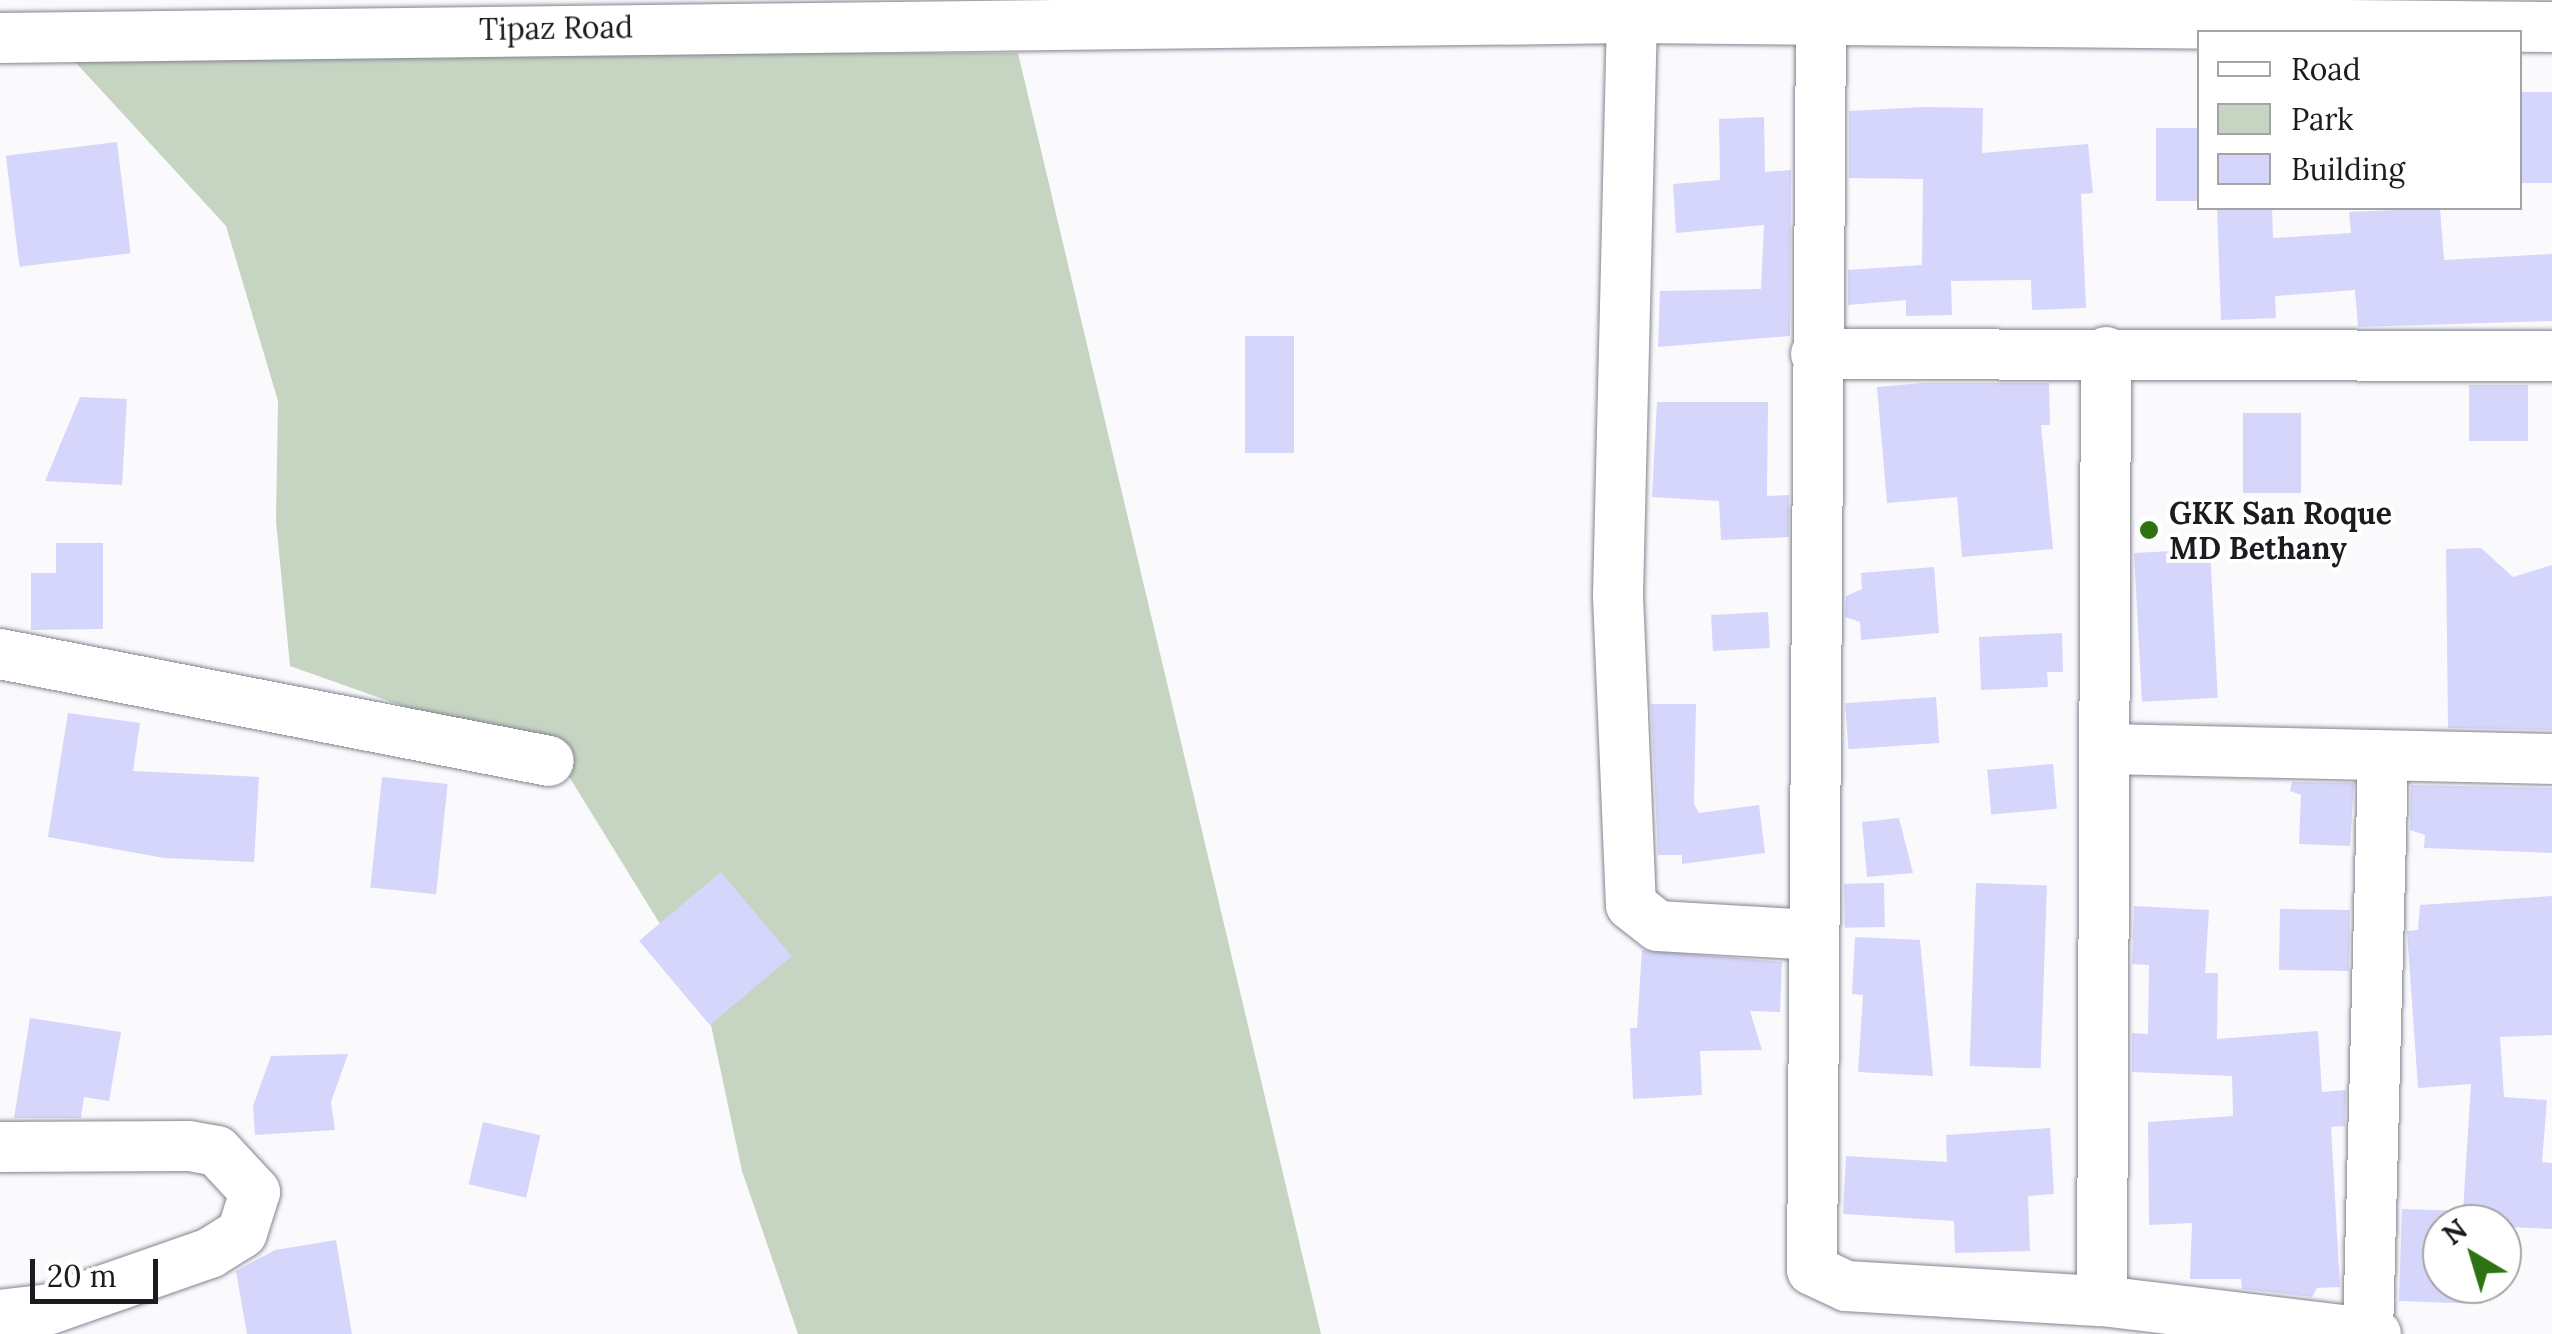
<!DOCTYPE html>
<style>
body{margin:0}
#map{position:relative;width:2552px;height:1334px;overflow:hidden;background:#fafafd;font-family:Lora,serif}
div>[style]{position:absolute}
.green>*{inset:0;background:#c6d5c2}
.building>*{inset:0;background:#d6d5fb;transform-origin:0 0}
.roads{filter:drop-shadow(0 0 2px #848491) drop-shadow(0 0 2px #848491)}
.minor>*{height:50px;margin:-25px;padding:0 25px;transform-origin:25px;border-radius:25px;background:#fff}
.dots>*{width:28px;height:28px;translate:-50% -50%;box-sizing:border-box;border:5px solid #fff;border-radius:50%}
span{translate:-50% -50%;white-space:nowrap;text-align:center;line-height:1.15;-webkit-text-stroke:8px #fff;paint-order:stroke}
.street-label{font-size:30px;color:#1b1b20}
.poi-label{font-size:30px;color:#1b1b20;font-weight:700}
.left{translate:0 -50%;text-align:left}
.legend{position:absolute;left:2197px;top:30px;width:325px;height:180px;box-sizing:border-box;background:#fff;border:2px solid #a4a4a6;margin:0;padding:12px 18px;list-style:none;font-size:30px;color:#1b1b20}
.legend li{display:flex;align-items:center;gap:20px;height:50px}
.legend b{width:50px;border:2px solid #a4a4a6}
.north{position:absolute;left:2422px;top:1204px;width:100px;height:100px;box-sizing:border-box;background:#fff;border:2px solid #a4a4a6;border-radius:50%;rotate:322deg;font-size:28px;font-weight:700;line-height:40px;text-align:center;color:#1b1b20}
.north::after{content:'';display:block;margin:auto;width:35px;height:45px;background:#2e7311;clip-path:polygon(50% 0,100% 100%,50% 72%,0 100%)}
.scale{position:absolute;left:30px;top:1259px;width:128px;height:45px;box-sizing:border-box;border:5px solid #1b1b20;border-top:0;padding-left:12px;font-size:30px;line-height:35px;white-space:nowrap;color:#1b1b20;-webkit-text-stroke:8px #fff;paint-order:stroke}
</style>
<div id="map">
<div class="green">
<i style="clip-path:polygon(66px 52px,1018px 53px,1321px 1334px,798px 1334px,742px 1171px,705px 997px,560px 762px,290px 666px,276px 521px,278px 401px,226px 226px)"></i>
</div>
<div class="building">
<i style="left:2552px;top:92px;width:91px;height:32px;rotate:90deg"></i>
<i style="clip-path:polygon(1924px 107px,1983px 108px,1982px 153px,2088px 144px,2093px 193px,2081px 194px,2086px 308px,2032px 310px,2031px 280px,1951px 281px,1952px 315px,1906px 316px,1906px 300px,1848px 305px,1848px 270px,1922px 265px,1923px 179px,1849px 178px,1849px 111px)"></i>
<i style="clip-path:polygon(1764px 117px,1765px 172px,1791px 170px,1790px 336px,1658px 347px,1660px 291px,1761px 289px,1764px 225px,1676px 233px,1673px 184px,1720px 180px,1719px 119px)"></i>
<i style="left:2156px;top:128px;width:44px;height:73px"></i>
<i style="left:117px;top:142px;width:112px;height:112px;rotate:83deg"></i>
<i style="clip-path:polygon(2272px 208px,2273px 238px,2351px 233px,2349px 212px,2440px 208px,2444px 260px,2552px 254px,2552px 321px,2358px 327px,2355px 290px,2275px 296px,2276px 318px,2221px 320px,2217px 209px)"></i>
<i style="left:1294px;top:336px;width:117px;height:49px;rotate:90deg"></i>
<i style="clip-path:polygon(1923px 383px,2049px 383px,2050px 425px,2041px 425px,2053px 549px,1962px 557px,1957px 497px,1887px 503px,1877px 387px)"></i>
<i style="left:2469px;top:385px;width:59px;height:56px"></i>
<i style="clip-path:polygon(80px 397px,127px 399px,122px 485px,45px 481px)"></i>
<i style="clip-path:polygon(1657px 402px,1768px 402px,1767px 496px,1789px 495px,1789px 537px,1721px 540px,1719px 501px,1652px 497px)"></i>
<i style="left:2243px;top:413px;width:58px;height:80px"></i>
<i style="clip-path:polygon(56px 543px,103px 543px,103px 629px,31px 630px,31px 573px,56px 573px)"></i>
<i style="clip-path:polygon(2481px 548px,2513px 577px,2552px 565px,2552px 730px,2448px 728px,2446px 549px)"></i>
<i style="left:2210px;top:549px;width:149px;height:76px;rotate:87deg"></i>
<i style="clip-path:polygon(1934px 567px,1939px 633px,1861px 640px,1860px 622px,1845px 617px,1846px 596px,1862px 589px,1861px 573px)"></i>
<i style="left:1768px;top:612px;width:36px;height:57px;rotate:87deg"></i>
<i style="clip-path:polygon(2062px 633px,2063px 672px,2047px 672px,2048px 687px,1981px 690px,1979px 637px)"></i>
<i style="left:1936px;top:697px;width:46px;height:91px;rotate:86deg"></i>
<i style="clip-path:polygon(1651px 704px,1696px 704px,1694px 804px,1699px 813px,1759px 805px,1765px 853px,1682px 864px,1682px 855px,1658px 855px)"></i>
<i style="clip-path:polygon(68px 713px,140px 723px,133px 771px,259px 777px,254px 862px,164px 858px,48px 837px)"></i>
<i style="left:2053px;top:764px;width:45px;height:66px;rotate:85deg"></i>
<i style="left:382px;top:777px;width:66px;height:111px;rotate:6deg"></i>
<i style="clip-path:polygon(2292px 782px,2354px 783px,2350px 846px,2299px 844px,2301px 795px,2290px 791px)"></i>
<i style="clip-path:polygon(2411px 785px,2552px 788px,2552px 853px,2424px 848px,2425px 835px,2410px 830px)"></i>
<i style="clip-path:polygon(1899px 818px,1913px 873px,1867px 877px,1862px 822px)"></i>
<i style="left:721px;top:872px;width:110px;height:107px;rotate:50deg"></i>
<i style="left:1884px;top:883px;width:44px;height:40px;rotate:89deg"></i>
<i style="left:1976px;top:883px;width:71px;height:183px;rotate:2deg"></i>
<i style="clip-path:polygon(2552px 896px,2552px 1035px,2500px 1037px,2504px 1097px,2547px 1100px,2542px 1162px,2552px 1163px,2552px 1229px,2442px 1224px,2442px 1284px,2483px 1284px,2482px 1304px,2399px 1301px,2402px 1209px,2463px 1211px,2471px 1084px,2418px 1088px,2407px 931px,2418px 930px,2420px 905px)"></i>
<i style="clip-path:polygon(2134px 906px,2209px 910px,2205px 973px,2218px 973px,2217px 1039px,2318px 1031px,2322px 1092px,2346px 1090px,2345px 1126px,2331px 1127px,2340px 1287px,2317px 1288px,2312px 1297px,2242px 1289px,2241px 1279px,2190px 1279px,2192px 1223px,2149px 1225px,2148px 1122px,2233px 1116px,2232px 1076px,2132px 1072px,2132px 1033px,2148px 1034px,2149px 965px,2132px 964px)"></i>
<i style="left:2350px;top:910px;width:61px;height:70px;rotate:91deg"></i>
<i style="clip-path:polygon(1855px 937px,1920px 940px,1933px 1076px,1858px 1072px,1863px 995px,1852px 994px)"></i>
<i style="clip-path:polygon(1642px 950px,1782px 962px,1780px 1012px,1750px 1011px,1762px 1050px,1700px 1051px,1702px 1095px,1633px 1099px,1630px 1028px,1637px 1028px)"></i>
<i style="clip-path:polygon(30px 1018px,121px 1032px,109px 1101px,84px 1097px,81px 1118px,14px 1118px)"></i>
<i style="clip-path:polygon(348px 1054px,331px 1102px,335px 1130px,255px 1135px,253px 1106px,271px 1056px)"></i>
<i style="left:483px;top:1122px;width:59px;height:64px;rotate:13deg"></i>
<i style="clip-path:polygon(2050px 1128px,2054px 1194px,2028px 1196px,2030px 1251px,1955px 1253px,1954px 1221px,1843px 1214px,1846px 1156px,1947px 1162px,1946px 1135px)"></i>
<i style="clip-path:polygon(336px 1240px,352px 1334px,247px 1334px,236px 1271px,275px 1250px)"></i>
</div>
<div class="roads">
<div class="minor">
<i style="left:1632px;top:18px;width:578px;rotate:91.39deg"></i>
<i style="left:1618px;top:596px;width:309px;rotate:87.6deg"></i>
<i style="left:1631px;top:905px;width:34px;rotate:38deg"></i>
<i style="left:1658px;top:926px;width:154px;rotate:3.3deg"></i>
<i style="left:1821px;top:19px;width:1251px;rotate:90.41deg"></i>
<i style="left:1812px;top:1270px;width:38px;rotate:25deg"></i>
<i style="left:1846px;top:1286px;width:256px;rotate:3.4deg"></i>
<i style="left:2102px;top:1301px;width:276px;rotate:6.9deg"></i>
<i style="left:0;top:38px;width:1632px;rotate:-0.7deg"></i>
<i style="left:1632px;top:18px;width:920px;rotate:0.56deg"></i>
<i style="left:1816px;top:354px;width:736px;rotate:0.16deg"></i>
<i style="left:0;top:654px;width:559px;rotate:11.03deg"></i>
<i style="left:2109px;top:749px;width:443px;rotate:1.3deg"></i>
<i style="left:0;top:1147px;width:189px;rotate:-0.3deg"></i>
<i style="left:189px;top:1146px;width:28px;rotate:10deg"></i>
<i style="left:217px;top:1151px;width:56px;rotate:47.2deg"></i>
<i style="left:255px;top:1192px;width:43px;rotate:107.6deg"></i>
<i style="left:242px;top:1233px;width:38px;rotate:148deg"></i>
<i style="left:210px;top:1253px;width:170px;rotate:160.7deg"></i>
<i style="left:50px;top:1309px;width:50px;rotate:173.2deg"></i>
<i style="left:2102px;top:1301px;width:949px;rotate:-89.76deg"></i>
<i style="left:2368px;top:1333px;width:574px;rotate:-88.5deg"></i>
</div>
</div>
<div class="dots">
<i style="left:2149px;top:530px;background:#2e7311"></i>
</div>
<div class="street-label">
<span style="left:556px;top:28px;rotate:-1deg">Tipaz Road</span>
</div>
<div class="poi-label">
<span class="left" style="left:2169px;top:530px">GKK San Roque<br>MD Bethany</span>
</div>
<ul class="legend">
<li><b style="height:12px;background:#fff"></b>Road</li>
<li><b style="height:28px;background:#c6d5c2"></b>Park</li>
<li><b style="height:28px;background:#d6d5fb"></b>Building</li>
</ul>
<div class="north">N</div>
<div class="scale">20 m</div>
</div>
